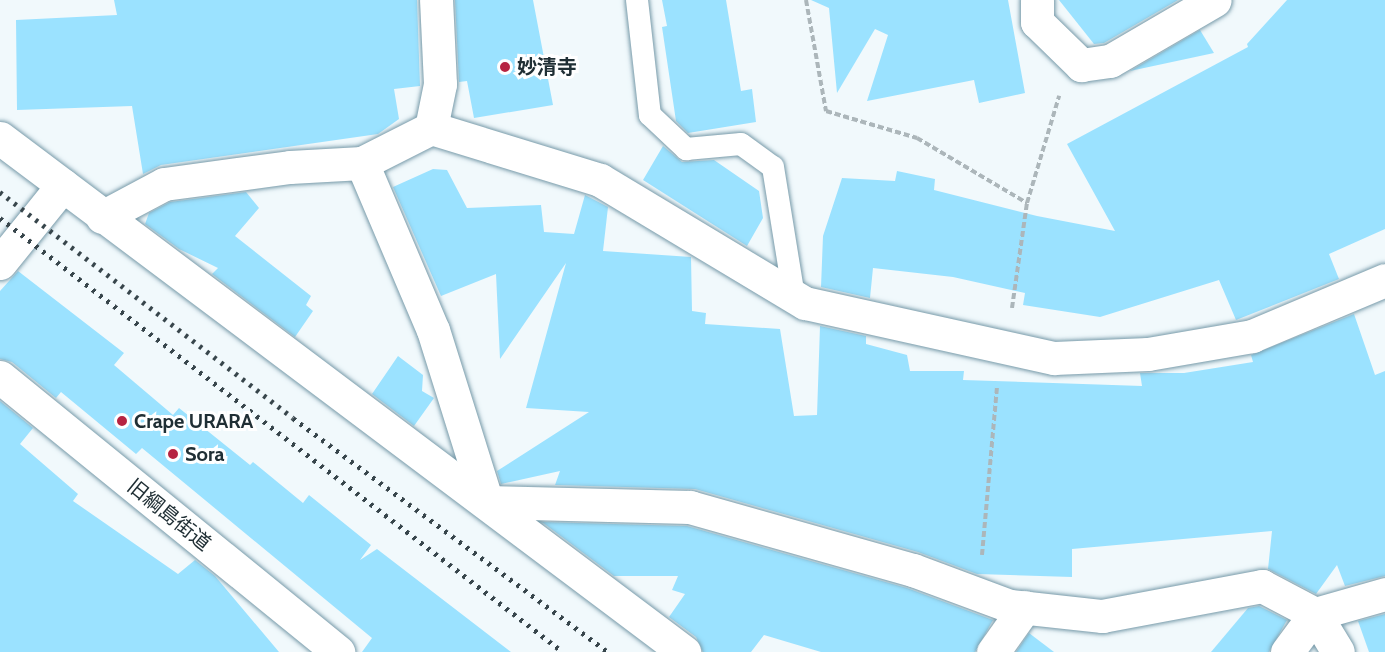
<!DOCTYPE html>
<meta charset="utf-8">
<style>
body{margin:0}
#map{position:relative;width:1385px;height:652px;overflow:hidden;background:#f1f9fc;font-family:Cabin,"Noto Sans JP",sans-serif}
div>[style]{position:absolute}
.building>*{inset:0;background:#9be2ff}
.path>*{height:4px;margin-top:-2px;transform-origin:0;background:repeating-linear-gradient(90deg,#acb6ba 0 6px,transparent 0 9px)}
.roads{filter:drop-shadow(0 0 2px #779aa9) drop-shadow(0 0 2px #779aa9)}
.lane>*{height:22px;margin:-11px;padding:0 11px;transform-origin:11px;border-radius:11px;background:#fff}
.street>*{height:33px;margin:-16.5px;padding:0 16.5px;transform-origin:16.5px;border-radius:16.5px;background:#fff}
.rail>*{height:4.5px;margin-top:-2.25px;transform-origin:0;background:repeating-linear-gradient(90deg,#37454b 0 3px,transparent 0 9px)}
.dots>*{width:16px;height:16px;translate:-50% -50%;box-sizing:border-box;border:3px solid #fff;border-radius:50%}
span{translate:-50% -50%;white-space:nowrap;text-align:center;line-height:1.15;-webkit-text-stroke:6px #fff;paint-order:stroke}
.poi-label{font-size:20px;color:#202f35;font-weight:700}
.left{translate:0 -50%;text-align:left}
.street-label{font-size:20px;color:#202f35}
</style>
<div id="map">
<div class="building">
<i style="clip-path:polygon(114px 0,417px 0,420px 86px,394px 89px,399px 119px,378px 134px,161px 165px,143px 174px,132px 106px,17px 110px,16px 20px,117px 15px)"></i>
<i style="clip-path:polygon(455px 0,533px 0,553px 105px,474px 118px,467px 81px,459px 82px)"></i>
<i style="clip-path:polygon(662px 0,726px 0,741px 91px,752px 89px,756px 122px,688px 133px,676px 121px,662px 27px,667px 26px)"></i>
<i style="clip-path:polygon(811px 0,1008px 0,1025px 93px,979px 103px,974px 80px,867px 101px,888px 35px,875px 29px,837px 93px,829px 8px)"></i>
<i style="clip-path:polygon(1059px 0,1178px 0,1104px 43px,1094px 44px)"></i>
<i style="clip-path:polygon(1287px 0,1385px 0,1385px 229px,1329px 254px,1339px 279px,1236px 320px,1219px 280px,1100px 317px,1023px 305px,1025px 293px,953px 277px,873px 268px,870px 298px,821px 287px,823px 236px,842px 178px,895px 181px,897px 171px,935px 179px,934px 190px,1037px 216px,1115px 231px,1067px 144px,1248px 47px,1247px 44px)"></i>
<i style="clip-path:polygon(1200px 30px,1214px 53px,1130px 71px)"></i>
<i style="clip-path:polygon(663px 146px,682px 162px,714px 160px,759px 191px,763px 218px,747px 246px,643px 180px)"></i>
<i style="clip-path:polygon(433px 169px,447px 170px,467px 208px,541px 205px,544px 232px,574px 234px,585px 195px,608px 207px,603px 251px,691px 257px,692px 311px,706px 313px,705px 324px,780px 329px,794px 416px,817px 415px,820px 326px,866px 336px,866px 344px,907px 355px,910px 371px,964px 371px,963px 380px,1142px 386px,1140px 373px,1184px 373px,1253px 362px,1251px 355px,1354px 314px,1375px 375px,1385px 371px,1385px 576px,1345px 586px,1337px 565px,1316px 594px,1268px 569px,1272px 531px,1072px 549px,1072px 577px,977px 574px,918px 552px,695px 489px,555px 485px,560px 471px,501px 484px,497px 471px,589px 412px,526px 408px,566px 263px,500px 359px,496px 274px,441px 296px,393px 187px)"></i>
<i style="clip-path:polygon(246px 192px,259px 208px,235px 236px,311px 296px,306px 305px,313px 311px,295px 337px,212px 274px,218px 268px,179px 249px,145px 224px,149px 213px,170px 202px)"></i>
<i style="clip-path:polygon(18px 271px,124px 353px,114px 365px,173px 415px,179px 408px,250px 465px,253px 462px,303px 503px,309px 495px,371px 545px,360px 560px,377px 549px,511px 652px,362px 652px,372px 638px,142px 448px,136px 454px,61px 392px,56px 398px,12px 362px,0 359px,0 291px)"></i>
<i style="clip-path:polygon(398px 356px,423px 375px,422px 391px,434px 398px,414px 426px,372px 394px)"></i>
<i style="clip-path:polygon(0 401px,33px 428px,20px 444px,78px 494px,73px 501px,178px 574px,195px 560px,215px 576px,279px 652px,0 652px)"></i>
<i style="clip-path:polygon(542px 522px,687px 526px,907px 588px,993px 620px,975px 652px,821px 652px,764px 635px,751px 652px,703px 652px,696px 637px,669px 617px,685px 594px,672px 590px,678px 576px,614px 576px)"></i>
<i style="clip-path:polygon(1259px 606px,1287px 620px,1269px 652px,1211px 652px,1248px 608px)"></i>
<i style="clip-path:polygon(1385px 614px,1385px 652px,1369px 652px,1358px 621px)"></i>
<i style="clip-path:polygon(1029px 633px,1054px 652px,1016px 652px)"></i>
</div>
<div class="path">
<i style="left:806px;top:0;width:113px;rotate:79.8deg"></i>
<i style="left:826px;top:111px;width:95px;rotate:16.5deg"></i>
<i style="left:917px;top:138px;width:128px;rotate:30.6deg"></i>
<i style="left:1012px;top:308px;width:106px;rotate:-81.9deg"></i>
<i style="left:1027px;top:203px;width:112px;rotate:-73.3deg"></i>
<i style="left:982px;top:555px;width:170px;rotate:-84.9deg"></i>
</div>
<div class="roads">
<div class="lane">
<i style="left:637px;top:0;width:116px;rotate:83.6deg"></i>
<i style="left:650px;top:115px;width:50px;rotate:43.4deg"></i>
<i style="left:686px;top:149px;width:55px;rotate:-5.2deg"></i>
<i style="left:741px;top:144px;width:39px;rotate:36deg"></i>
<i style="left:773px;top:167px;width:132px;rotate:80.8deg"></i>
</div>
<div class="street">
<i style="left:1037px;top:0;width:22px;rotate:90deg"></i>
<i style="left:1037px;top:22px;width:62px;rotate:44.3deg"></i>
<i style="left:1081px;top:65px;width:29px;rotate:-8deg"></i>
<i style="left:1110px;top:61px;width:121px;rotate:-30.2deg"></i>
<i style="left:431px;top:128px;width:45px;rotate:-78.4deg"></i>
<i style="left:440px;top:84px;width:84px;rotate:-92.7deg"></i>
<i style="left:0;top:138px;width:856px;rotate:36.92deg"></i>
<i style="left:362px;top:163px;width:181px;rotate:67deg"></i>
<i style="left:433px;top:330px;width:180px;rotate:72.6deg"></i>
<i style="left:487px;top:502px;width:203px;rotate:1.4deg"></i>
<i style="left:690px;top:507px;width:232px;rotate:15.8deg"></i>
<i style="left:913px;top:570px;width:103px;rotate:20.4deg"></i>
<i style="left:1010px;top:606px;width:93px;rotate:6.2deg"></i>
<i style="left:1102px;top:616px;width:163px;rotate:-10.6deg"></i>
<i style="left:1262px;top:586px;width:60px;rotate:27.8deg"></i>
<i style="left:1315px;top:614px;width:44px;rotate:58.8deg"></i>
<i style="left:102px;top:217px;width:70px;rotate:-28deg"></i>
<i style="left:164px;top:184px;width:127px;rotate:-7.7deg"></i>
<i style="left:290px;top:167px;width:72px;rotate:-3.2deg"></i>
<i style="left:362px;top:163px;width:77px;rotate:-26.9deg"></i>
<i style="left:431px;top:128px;width:177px;rotate:17.1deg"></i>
<i style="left:600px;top:180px;width:239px;rotate:31deg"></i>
<i style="left:805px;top:303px;width:255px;rotate:12.5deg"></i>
<i style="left:1054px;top:358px;width:94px;rotate:-2.4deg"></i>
<i style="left:1148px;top:354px;width:106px;rotate:-9.8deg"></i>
<i style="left:1252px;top:336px;width:144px;rotate:-22.8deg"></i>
<i style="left:0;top:263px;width:100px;rotate:-51.1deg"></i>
<i style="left:0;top:377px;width:436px;rotate:39.1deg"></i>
<i style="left:993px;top:652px;width:55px;rotate:-54.6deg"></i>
<i style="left:1287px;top:652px;width:47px;rotate:-53.6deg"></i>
<i style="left:1315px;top:614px;width:73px;rotate:-15.9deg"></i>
</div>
</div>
<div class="rail">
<i style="left:0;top:192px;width:370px;rotate:37.6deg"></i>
<i style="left:293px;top:418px;width:392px;rotate:36.6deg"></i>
<i style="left:0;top:218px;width:711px;rotate:37.63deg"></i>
</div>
<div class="dots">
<i style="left:505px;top:67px;background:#b62442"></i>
<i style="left:122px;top:421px;background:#b62442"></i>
<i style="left:173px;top:454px;background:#b62442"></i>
</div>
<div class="poi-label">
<span class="left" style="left:517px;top:67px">妙清寺</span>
<span class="left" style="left:134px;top:421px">Crape URARA</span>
<span class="left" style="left:185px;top:454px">Sora</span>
</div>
<div class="street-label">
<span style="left:169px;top:515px;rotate:39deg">旧綱島街道</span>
</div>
</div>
